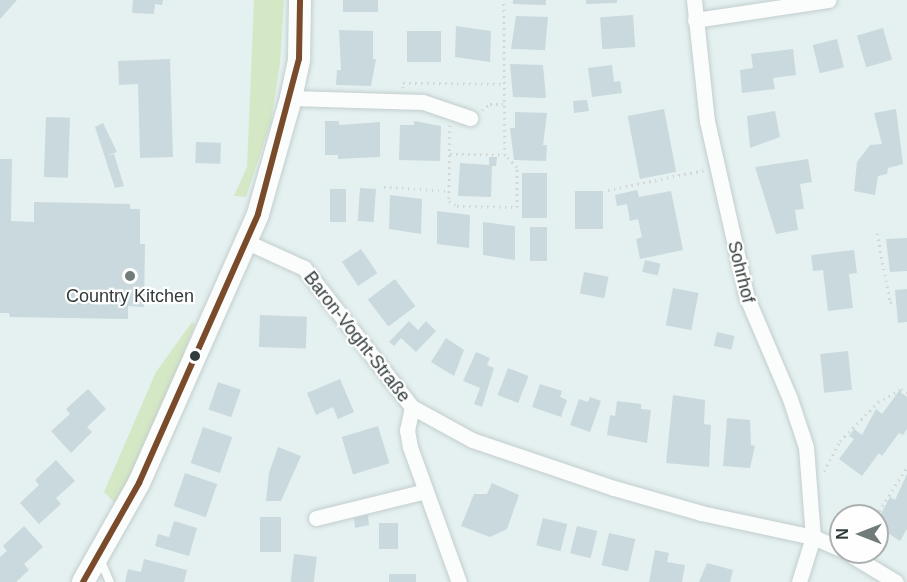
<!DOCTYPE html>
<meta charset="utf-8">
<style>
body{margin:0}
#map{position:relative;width:907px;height:582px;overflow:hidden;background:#e4f1f0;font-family:Helvetica,sans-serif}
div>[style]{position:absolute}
.green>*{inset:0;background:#d5e8c5}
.building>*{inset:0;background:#c9d9dd;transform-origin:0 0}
.path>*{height:3px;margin-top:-1.5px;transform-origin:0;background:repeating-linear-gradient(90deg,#d2d6d6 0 1.5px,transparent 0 6px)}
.roads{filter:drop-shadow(0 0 2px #c3cdcd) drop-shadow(0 0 2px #c3cdcd)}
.lane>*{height:8px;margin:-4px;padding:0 4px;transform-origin:4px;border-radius:4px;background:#fbfdfd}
.street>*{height:15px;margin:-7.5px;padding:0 7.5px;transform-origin:7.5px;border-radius:7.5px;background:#fbfdfd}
.secondary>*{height:22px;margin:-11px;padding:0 11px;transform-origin:11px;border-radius:11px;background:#fbfdfd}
.bus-1>*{height:6px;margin:-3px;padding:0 3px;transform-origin:3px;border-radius:3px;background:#7a4b2a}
.dots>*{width:16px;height:16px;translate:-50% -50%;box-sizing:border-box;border:3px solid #fefefe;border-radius:50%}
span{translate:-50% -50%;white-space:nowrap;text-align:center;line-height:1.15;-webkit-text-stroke:4.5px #fefefe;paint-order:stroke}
.street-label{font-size:18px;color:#323b3b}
.poi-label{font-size:18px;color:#323b3b}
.north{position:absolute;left:829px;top:504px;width:60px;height:60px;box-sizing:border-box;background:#fefefe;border:2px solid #acb0b0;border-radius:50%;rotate:270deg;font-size:16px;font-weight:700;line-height:24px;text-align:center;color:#323b3b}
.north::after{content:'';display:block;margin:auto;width:21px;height:27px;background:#707b7a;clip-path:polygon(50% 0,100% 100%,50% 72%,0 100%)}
</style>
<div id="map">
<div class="green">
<i style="clip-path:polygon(254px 0,284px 0,280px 63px,271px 122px,246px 197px,234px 196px,247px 167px)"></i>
<i style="clip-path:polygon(192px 322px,195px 324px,183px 354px,186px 356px,125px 493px,115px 503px,104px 492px,156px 372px)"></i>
</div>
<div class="building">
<i style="clip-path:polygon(0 0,17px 0,0 19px)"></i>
<i style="clip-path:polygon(133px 0,163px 0,162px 5px,155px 4px,154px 14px,132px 13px)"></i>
<i style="left:343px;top:0;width:35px;height:12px"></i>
<i style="clip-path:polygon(513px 0,546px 0,546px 5px,513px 4px)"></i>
<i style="clip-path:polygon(586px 0,617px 0,617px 3px,586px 4px)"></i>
<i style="left:633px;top:15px;width:32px;height:33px;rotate:86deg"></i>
<i style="clip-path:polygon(516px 16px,548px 17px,545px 50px,511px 49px)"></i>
<i style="clip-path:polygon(456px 26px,491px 31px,490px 62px,455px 57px)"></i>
<i style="left:883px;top:28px;width:33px;height:27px;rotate:74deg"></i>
<i style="clip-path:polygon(339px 30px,373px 31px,373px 59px,376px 59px,371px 86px,336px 85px,337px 70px,341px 70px)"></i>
<i style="left:407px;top:31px;width:34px;height:31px"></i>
<i style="left:837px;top:39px;width:29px;height:25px;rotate:76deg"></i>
<i style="clip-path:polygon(793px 49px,796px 75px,773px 78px,775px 89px,742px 93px,740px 70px,753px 68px,751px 54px)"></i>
<i style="clip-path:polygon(170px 59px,173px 157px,140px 158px,138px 84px,119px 85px,118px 61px)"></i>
<i style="clip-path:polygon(510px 64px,543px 65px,546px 98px,513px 97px)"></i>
<i style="clip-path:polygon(612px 65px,614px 82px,620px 81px,622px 93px,592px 97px,588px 68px)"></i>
<i style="clip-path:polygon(587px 100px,589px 111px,574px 113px,573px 101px)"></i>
<i style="left:664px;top:109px;width:64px;height:37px;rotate:79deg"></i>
<i style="clip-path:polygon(896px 109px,903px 164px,888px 168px,887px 174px,878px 176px,875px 195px,854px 191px,857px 162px,870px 145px,882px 144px,874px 113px)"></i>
<i style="clip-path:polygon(775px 111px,780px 137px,750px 148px,747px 116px)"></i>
<i style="clip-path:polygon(515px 112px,547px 113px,543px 145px,547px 145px,546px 161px,514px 160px,510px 128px,515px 128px)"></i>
<i style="left:46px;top:117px;width:24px;height:60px;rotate:2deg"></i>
<i style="clip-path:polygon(325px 121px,339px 121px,339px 125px,380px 122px,380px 157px,338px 159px,338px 155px,325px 155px)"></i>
<i style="clip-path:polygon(414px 121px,441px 126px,440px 161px,399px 160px,400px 125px,414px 125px)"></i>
<i style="clip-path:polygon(103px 123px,117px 152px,106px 156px,114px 154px,124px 186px,115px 188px,95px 127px)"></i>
<i style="left:196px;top:142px;width:25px;height:21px;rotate:2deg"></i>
<i style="clip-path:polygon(489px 157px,497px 157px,496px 166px,492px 166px,491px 197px,458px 196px,460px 163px,489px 165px)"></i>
<i style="clip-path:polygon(0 159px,12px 159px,11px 221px,34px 222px,34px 202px,130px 204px,130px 209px,140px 209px,140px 244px,145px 244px,144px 307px,128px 306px,128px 319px,10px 317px,9px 313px,0 313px)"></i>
<i style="clip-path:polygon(808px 159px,812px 182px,800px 184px,804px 209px,795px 210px,798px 230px,776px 234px,755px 167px)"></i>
<i style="left:522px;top:173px;width:25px;height:45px"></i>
<i style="left:360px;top:188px;width:16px;height:33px;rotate:4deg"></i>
<i style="left:330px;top:189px;width:16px;height:33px"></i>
<i style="clip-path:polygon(637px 190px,639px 197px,671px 191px,683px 250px,640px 259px,636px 239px,642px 237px,638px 219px,630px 221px,627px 204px,617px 206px,615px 195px)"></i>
<i style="left:575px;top:191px;width:28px;height:38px"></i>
<i style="clip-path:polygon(390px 195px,422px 199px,421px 234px,389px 229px)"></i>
<i style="clip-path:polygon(437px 211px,470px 215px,469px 248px,437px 244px)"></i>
<i style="clip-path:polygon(483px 222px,515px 226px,515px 260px,483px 255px)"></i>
<i style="left:530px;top:227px;width:17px;height:34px"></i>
<i style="clip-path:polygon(907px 238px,907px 271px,890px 272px,886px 239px)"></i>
<i style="left:361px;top:249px;width:29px;height:23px;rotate:56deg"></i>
<i style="clip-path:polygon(854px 250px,857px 273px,849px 274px,853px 308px,828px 311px,823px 270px,813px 271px,811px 255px)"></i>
<i style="left:645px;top:260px;width:16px;height:12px;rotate:14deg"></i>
<i style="left:584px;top:272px;width:25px;height:22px;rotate:11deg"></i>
<i style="left:395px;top:279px;width:34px;height:34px;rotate:53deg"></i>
<i style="left:673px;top:288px;width:26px;height:38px;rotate:11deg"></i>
<i style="clip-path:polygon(907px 289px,907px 322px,898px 323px,895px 290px)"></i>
<i style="left:260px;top:315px;width:47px;height:32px;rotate:2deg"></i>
<i style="clip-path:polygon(409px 321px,418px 330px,426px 321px,436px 331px,416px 352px,401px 338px,394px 346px,389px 342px)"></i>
<i style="left:717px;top:332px;width:18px;height:14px;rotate:13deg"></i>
<i style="clip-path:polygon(446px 338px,464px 350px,454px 376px,431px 362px)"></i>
<i style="left:848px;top:351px;width:39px;height:28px;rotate:84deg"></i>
<i style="clip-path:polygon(476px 352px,490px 358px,487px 365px,494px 368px,482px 407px,474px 404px,480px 388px,463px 381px)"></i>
<i style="left:508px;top:368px;width:22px;height:29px;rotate:21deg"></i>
<i style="clip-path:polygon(340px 379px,354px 412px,338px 419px,333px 407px,316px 415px,307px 393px)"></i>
<i style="left:218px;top:382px;width:24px;height:29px;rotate:19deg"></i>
<i style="clip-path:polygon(540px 384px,562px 391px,560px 397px,567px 400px,561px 417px,532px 407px)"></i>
<i style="clip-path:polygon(88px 389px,106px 409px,87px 427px,92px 432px,71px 453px,51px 431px,70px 414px,66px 409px)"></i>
<i style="clip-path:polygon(899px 391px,907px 397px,907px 429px,903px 435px,899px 433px,882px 456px,879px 453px,862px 476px,839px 459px,854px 439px,849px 436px,854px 429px,862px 435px,876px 409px,882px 414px)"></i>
<i style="clip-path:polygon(673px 395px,705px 400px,704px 424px,711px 425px,709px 467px,666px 463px)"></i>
<i style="clip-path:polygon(590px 397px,601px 401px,590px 432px,570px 425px,579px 399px,588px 402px)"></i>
<i style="clip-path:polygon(617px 401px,641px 404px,641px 409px,651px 410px,647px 443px,607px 435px,610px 415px,615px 416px)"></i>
<i style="clip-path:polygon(727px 418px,750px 420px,751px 445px,755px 446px,750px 468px,723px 466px)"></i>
<i style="left:378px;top:426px;width:39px;height:38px;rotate:73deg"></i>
<i style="left:203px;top:427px;width:31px;height:38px;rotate:19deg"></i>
<i style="clip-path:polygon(278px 447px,301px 456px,281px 501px,266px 501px,269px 473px)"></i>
<i style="clip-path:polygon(56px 460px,75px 481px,56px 498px,61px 504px,39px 524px,20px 503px,39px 485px,35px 480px)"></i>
<i style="left:185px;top:473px;width:34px;height:35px;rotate:19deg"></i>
<i style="clip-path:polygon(907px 474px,907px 529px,900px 541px,877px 526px,877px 521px,890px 497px,895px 500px)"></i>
<i style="clip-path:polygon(492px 483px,519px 495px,507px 529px,490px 537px,461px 526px,474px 494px,487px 494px)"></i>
<i style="clip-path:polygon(368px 515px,369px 525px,355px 528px,354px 518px)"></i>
<i style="left:260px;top:517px;width:21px;height:35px"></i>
<i style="left:543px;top:518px;width:25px;height:28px;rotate:14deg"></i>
<i style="clip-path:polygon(174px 521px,197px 528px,189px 556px,155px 546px,158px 534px,169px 537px)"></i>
<i style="left:379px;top:523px;width:19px;height:26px"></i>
<i style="clip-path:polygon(24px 526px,43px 547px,24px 564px,29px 570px,16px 582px,0 582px,0 557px,7px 551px,3px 546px)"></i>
<i style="left:577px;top:526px;width:21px;height:28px;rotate:14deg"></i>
<i style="left:609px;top:533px;width:27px;height:33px;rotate:13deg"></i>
<i style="clip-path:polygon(655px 550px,669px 553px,667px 562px,685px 565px,682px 582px,649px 582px)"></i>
<i style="left:294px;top:554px;width:23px;height:28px;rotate:7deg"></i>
<i style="clip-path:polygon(144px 559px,187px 570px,184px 582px,125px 582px,128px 569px,141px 572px)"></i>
<i style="clip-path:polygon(707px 563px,733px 570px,730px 582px,699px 582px)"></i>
<i style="left:389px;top:574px;width:27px;height:8px"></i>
</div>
<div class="path">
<i style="left:403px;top:88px;width:5px;rotate:-90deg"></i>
<i style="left:403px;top:83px;width:101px;rotate:0.6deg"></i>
<i style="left:482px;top:110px;width:10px;rotate:-37deg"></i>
<i style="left:490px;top:104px;width:13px"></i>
<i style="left:450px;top:125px;width:76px;rotate:90.8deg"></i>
<i style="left:449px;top:201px;width:9px;rotate:32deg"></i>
<i style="left:457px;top:206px;width:60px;rotate:1deg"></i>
<i style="left:517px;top:207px;width:40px;rotate:-90deg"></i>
<i style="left:517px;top:167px;width:17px;rotate:-135deg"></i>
<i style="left:505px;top:155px;width:155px;rotate:-90.4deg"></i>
<i style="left:450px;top:154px;width:55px;rotate:1deg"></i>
<i style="left:384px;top:187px;width:65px;rotate:3.5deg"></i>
<i style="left:608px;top:190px;width:98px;rotate:-11.8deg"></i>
<i style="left:877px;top:233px;width:70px;rotate:79.3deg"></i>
<i style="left:890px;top:302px;width:6px;rotate:-9deg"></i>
<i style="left:824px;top:471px;width:34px;rotate:-62deg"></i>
<i style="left:840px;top:441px;width:54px;rotate:-45.7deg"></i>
<i style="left:878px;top:402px;width:26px;rotate:-29deg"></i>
<i style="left:901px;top:389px;width:7px;rotate:27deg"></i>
<i style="left:876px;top:516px;width:58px;rotate:-57.7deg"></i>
</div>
<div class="roads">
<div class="lane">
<i style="left:100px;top:559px;width:25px;rotate:67deg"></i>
</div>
<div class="street">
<i style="left:694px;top:0;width:122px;rotate:83.9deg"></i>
<i style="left:707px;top:121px;width:181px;rotate:77.3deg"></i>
<i style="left:747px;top:298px;width:110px;rotate:66.9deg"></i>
<i style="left:790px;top:399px;width:51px;rotate:71.6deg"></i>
<i style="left:806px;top:447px;width:90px;rotate:85.6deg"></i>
<i style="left:813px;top:537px;width:47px;rotate:107.3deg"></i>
<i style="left:695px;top:20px;width:135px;rotate:-8.5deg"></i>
<i style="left:291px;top:98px;width:132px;rotate:1.7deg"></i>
<i style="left:423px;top:102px;width:50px;rotate:18.8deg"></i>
<i style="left:247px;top:242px;width:63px;rotate:24.5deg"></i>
<i style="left:304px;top:268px;width:176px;rotate:52.2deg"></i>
<i style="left:412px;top:407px;width:68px;rotate:28.8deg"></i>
<i style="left:472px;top:440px;width:150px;rotate:18.7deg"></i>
<i style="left:614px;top:488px;width:91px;rotate:16deg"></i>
<i style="left:701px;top:513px;width:115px;rotate:12.1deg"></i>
<i style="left:813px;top:537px;width:30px;rotate:23deg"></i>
<i style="left:412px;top:407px;width:24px;rotate:102deg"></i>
<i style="left:407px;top:430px;width:17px;rotate:80deg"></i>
<i style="left:410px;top:447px;width:144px;rotate:70.1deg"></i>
<i style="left:316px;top:518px;width:113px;rotate:-13.8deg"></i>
<i style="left:846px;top:552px;width:58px;rotate:31deg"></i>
</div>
<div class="secondary">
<i style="left:83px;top:582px;width:114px;rotate:-60.5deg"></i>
<i style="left:139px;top:483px;width:294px;rotate:-66.1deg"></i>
<i style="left:258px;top:214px;width:121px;rotate:-74.1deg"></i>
<i style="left:291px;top:98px;width:40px;rotate:-78deg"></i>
<i style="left:299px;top:59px;width:59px;rotate:-89deg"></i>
</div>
</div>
<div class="bus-1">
<i style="left:83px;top:582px;width:114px;rotate:-60.5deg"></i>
<i style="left:139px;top:483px;width:294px;rotate:-66.1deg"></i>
<i style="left:258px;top:214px;width:160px;rotate:-75.2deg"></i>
<i style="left:299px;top:59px;width:59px;rotate:-89deg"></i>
</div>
<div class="dots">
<i style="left:130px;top:276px;background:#707b7a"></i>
<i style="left:195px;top:356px;background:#323b3b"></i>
</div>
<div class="street-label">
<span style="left:741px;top:272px;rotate:76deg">Sohrhof</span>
<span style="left:357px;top:337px;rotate:52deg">Baron-Voght-Straße</span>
</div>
<div class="poi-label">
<span style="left:130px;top:296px">Country Kitchen</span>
</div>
<div class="north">N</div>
</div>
